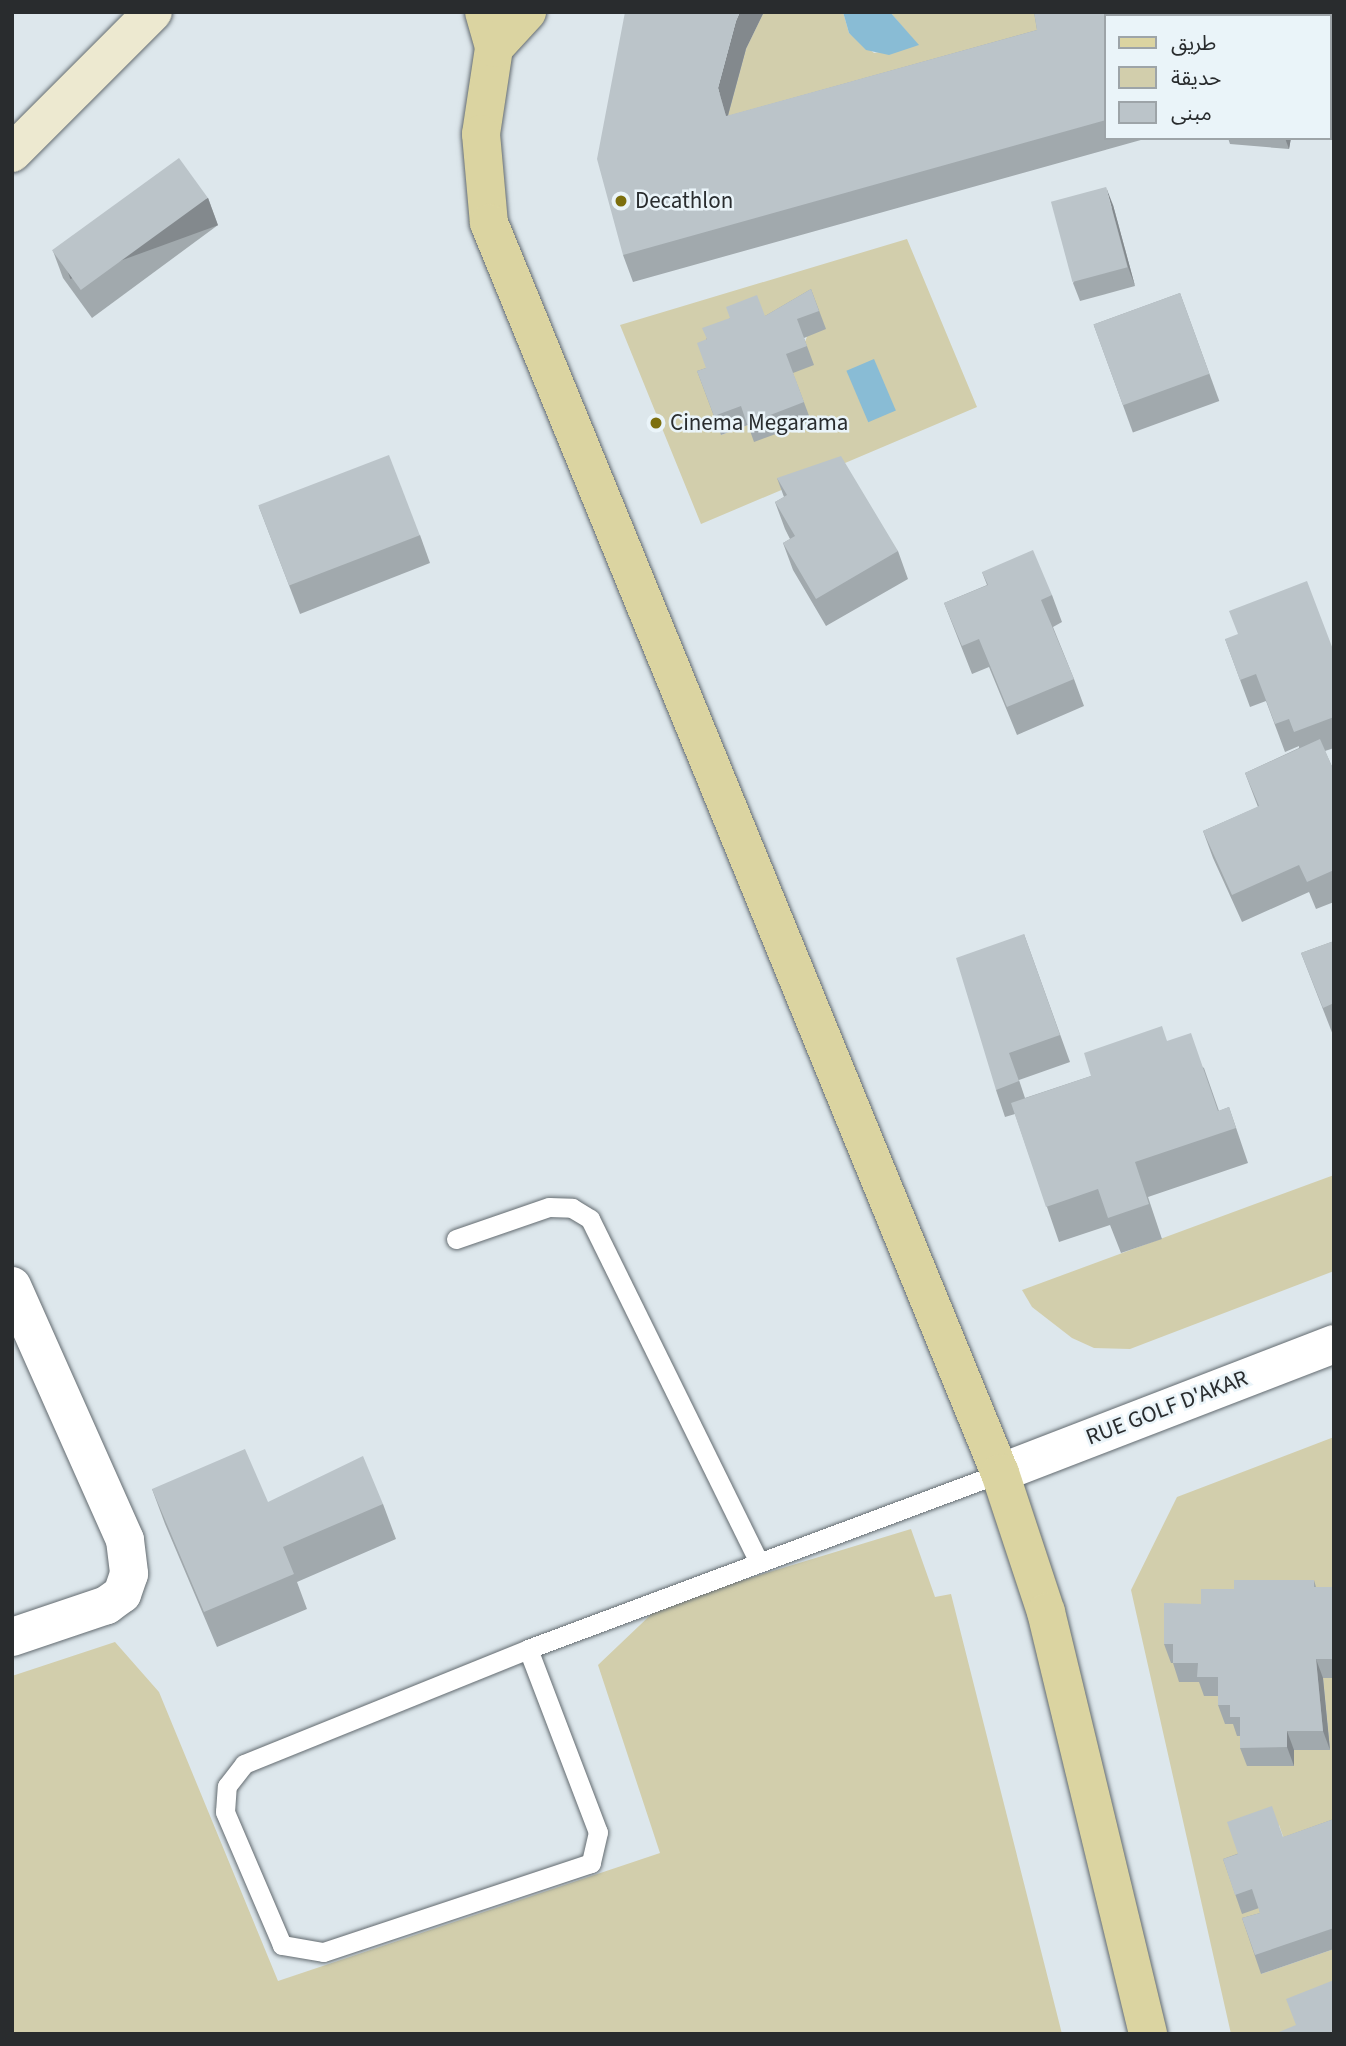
<!DOCTYPE html>
<meta charset="utf-8">
<style>
body{margin:0}
#map{position:relative;width:1346px;height:2046px;overflow:hidden;background:#dde7ec;font-family:"Source Sans 3","Noto Sans Arabic",sans-serif}
div>[style]{position:absolute}
.green>*{inset:0;background:#d2ceac}
.water>*{inset:0;background:#89bcd5;transform-origin:0 0}
.roads{filter:drop-shadow(0 0 2px #636b70) drop-shadow(0 0 2px #636b70)}
.lane>*{height:19px;margin:-9.5px;padding:0 9.5px;transform-origin:9.5px;border-radius:9.5px;background:#fff}
.street>*{height:38px;margin:-19px;padding:0 19px;transform-origin:19px;border-radius:19px;background:#fff}
.secondary>*{height:38px;margin:-19px;padding:0 19px;transform-origin:19px;border-radius:19px;background:#ede9d0}
.primary>*{height:38px;margin:-19px;padding:0 19px;transform-origin:19px;border-radius:19px;background:#dbd4a1}
.wall>*{inset:0;background:#a1a9ad;transform-origin:0 0}
.shaded-wall>*{inset:0;background:#83898d;transform-origin:0 0}
.building>*{inset:0;background:#bbc4c9;transform-origin:0 0}
.dots>*{width:19px;height:19px;translate:-50% -50%;box-sizing:border-box;border:4px solid #eaf4f9;border-radius:50%}
span{translate:-50% -50%;white-space:nowrap;text-align:center;line-height:1.15;-webkit-text-stroke:5px #eaf4f9;paint-order:stroke}
.poi-label{font-size:23px;color:#292c2e}
.left{translate:0 -50%;text-align:left}
.street-label{font-size:23px;color:#292c2e}
.frame{position:absolute;inset:0;border:14px solid #292c2e;pointer-events:none}
.legend{position:absolute;left:1104px;top:14px;width:228px;height:126px;box-sizing:border-box;background:#eaf4f9;border:2px solid #9da4a8;margin:0;padding:9px 12px;list-style:none;font-size:21px;color:#292c2e}
.legend li{display:flex;align-items:center;gap:14px;height:35px}
.legend b{width:35px;border:2px solid #9da4a8}
</style>
<div id="map">
<div class="green">
<i style="clip-path:polygon(764px 12px,843px 12px,849px 33px,874px 53px,918px 45px,890px 12px,1041px 12px,1046px 57px,736px 144px,728px 115px,746px 49px)"></i>
<i style="clip-path:polygon(evenodd,907px 239px,977px 407px,701px 524px,620px 325px,907px 239px,818px 308px,793px 373px,810px 421px,748px 425px,721px 435px,713px 386px,818px 308px)"></i>
<i style="clip-path:polygon(1334px 1175px,1334px 1271px,1130px 1349px,1094px 1348px,1072px 1338px,1032px 1307px,1022px 1290px)"></i>
<i style="clip-path:polygon(1334px 1437px,1334px 1605px,1180px 1663px,1225px 1696px,1247px 1736px,1248px 1766px,1294px 1766px,1294px 1750px,1330px 1750px,1323px 1678px,1334px 1678px,1334px 1840px,1290px 1856px,1279px 1825px,1259px 1908px,1267px 1931px,1261px 1974px,1334px 1949px,1334px 2002px,1299px 2034px,1231px 2034px,1131px 1590px,1177px 1497px)"></i>
<i style="clip-path:polygon(911px 1529px,935px 1597px,951px 1594px,1062px 2034px,12px 2034px,12px 1676px,115px 1642px,159px 1692px,278px 1981px,660px 1853px,598px 1665px,661px 1605px)"></i>
</div>
<div class="water">
<i style="clip-path:polygon(843px 12px,890px 12px,919px 45px,889px 55px,866px 50px,849px 33px)"></i>
<i style="left:874px;top:359px;width:56px;height:30px;rotate:67deg"></i>
</div>
<div class="roads">
<div class="lane">
<i style="left:456px;top:1239px;width:98px;rotate:-19deg"></i>
<i style="left:549px;top:1207px;width:23px;rotate:2deg"></i>
<i style="left:572px;top:1208px;width:21px;rotate:31deg"></i>
<i style="left:590px;top:1219px;width:383px;rotate:63.8deg"></i>
<i style="left:528px;top:1649px;width:196px;rotate:69.1deg"></i>
<i style="left:598px;top:1832px;width:32px;rotate:103deg"></i>
<i style="left:591px;top:1863px;width:282px;rotate:161.6deg"></i>
<i style="left:323px;top:1952px;width:42px;rotate:-170.3deg"></i>
<i style="left:282px;top:1945px;width:145px;rotate:-113.2deg"></i>
<i style="left:225px;top:1812px;width:26px;rotate:-86deg"></i>
<i style="left:227px;top:1786px;width:28px;rotate:-52deg"></i>
<i style="left:244px;top:1764px;width:306px;rotate:-22deg"></i>
<i style="left:528px;top:1649px;width:504px;rotate:-20.45deg"></i>
</div>
<div class="street">
<i style="left:12px;top:1286px;width:278px;rotate:66deg"></i>
<i style="left:125px;top:1540px;width:34px;rotate:83deg"></i>
<i style="left:129px;top:1574px;width:21px;rotate:109deg"></i>
<i style="left:122px;top:1594px;width:19px;rotate:144deg"></i>
<i style="left:107px;top:1605px;width:100px;rotate:161.4deg"></i>
<i style="left:1000px;top:1473px;width:358px;rotate:-21.1deg"></i>
</div>
<div class="secondary">
<i style="left:12px;top:153px;width:199px;rotate:-45deg"></i>
</div>
<div class="primary">
<i style="left:484px;top:12px;width:37px;rotate:74deg"></i>
<i style="left:494px;top:48px;width:87px;rotate:98.6deg"></i>
<i style="left:481px;top:134px;width:89px;rotate:84.9deg"></i>
<i style="left:489px;top:223px;width:1350px;rotate:67.77deg"></i>
<i style="left:1000px;top:1473px;width:146px;rotate:71.7deg"></i>
<i style="left:1046px;top:1612px;width:434px;rotate:76.4deg"></i>
<i style="left:494px;top:48px;width:49px;rotate:-47.5deg"></i>
</div>
</div>
<div class="wall">
<i style="clip-path:polygon(1034px 12px,1152px 12px,1152px 16px,1106px 16px,1106px 138px,1148px 138px,633px 282px,623px 255px,746px 49px,728px 116px,1037px 30px)"></i>
<i style="left:1334px;top:12px;width:96px;height:6px;rotate:90deg"></i>
<i style="clip-path:polygon(1228px 138px,1291px 138px,1289px 149px,1230px 144px)"></i>
<i style="clip-path:polygon(208px 198px,218px 225px,92px 318px,63px 278px,53px 251px)"></i>
<i style="clip-path:polygon(1113px 205px,1135px 286px,1080px 301px,1073px 283px)"></i>
<i style="clip-path:polygon(811px 289px,826px 329px,804px 338px,814px 365px,793px 373px,811px 421px,754px 442px,748px 425px,721px 435px,697px 371px,706px 368px,706px 339px,730px 318px,765px 316px)"></i>
<i style="left:1180px;top:293px;width:115px;height:92px;rotate:70deg"></i>
<i style="clip-path:polygon(777px 478px,898px 551px,908px 579px,826px 626px,793px 570px,783px 543px,790px 539px,785px 529px,775px 502px,784px 497px)"></i>
<i style="clip-path:polygon(259px 507px,420px 535px,430px 563px,300px 614px)"></i>
<i style="clip-path:polygon(982px 572px,1052px 595px,1062px 622px,1053px 627px,1074px 679px,1084px 706px,1017px 735px,989px 667px,972px 674px,944px 603px,987px 585px)"></i>
<i style="clip-path:polygon(1225px 639px,1334px 652px,1334px 748px,1325px 751px,1334px 771px,1334px 902px,1316px 909px,1309px 892px,1242px 922px,1213px 858px,1203px 831px,1258px 807px,1245px 773px,1299px 748px,1299px 746px,1285px 752px,1266px 701px,1250px 707px)"></i>
<i style="clip-path:polygon(1024px 934px,1070px 1062px,1019px 1080px,1025px 1098px,1091px 1076px,1167px 1041px,1204px 1068px,1219px 1111px,1229px 1107px,1248px 1163px,1148px 1197px,1162px 1239px,1121px 1253px,1110px 1225px,1059px 1242px,1015px 1114px,1005px 1117px,996px 1090px)"></i>
<i style="clip-path:polygon(1334px 941px,1334px 1035px,1333px 1035px,1301px 953px)"></i>
<i style="clip-path:polygon(152px 1489px,268px 1502px,383px 1504px,396px 1539px,297px 1582px,307px 1609px,217px 1647px,165px 1524px)"></i>
<i style="clip-path:polygon(1314px 1580px,1316px 1587px,1334px 1587px,1334px 1678px,1323px 1678px,1330px 1750px,1294px 1750px,1294px 1766px,1247px 1766px,1240px 1748px,1240px 1736px,1237px 1736px,1233px 1724px,1225px 1724px,1218px 1705px,1218px 1696px,1204px 1696px,1199px 1682px,1179px 1682px,1173px 1663px,1171px 1663px,1164px 1644px,1201px 1604px,1234px 1589px)"></i>
<i style="clip-path:polygon(1334px 1819px,1334px 1949px,1261px 1974px,1242px 1918px,1260px 1913px,1259px 1908px,1242px 1914px,1223px 1859px)"></i>
</div>
<div class="shaded-wall">
<i style="clip-path:polygon(740px 12px,764px 12px,746px 49px,728px 115px,736px 144px,726px 116px,718px 88px,736px 21px)"></i>
<i style="clip-path:polygon(1145px 12px,1152px 12px,1152px 16px,1146px 16px)"></i>
<i style="clip-path:polygon(1285px 138px,1291px 138px,1289px 149px)"></i>
<i style="clip-path:polygon(1106px 187px,1113px 205px,1135px 286px,1128px 267px)"></i>
<i style="left:208px;top:198px;width:29px;height:157px;rotate:70deg"></i>
<i style="clip-path:polygon(1316px 1659px,1323px 1678px,1330px 1750px,1323px 1731px)"></i>
<i style="clip-path:polygon(1287px 1731px,1294px 1750px,1294px 1766px,1287px 1747px)"></i>
</div>
<div class="building">
<i style="clip-path:polygon(625px 12px,740px 12px,736px 21px,718px 88px,726px 116px,1037px 30px,1034px 12px,1145px 12px,1146px 16px,1106px 16px,1106px 120px,623px 255px,597px 159px)"></i>
<i style="clip-path:polygon(1246px 12px,1334px 12px,1334px 74px,1330px 74px,1330px 16px,1245px 16px)"></i>
<i style="left:179px;top:158px;width:49px;height:157px;rotate:54deg"></i>
<i style="left:1106px;top:187px;width:83px;height:57px;rotate:75deg"></i>
<i style="clip-path:polygon(811px 289px,819px 311px,797px 319px,807px 346px,786px 354px,804px 402px,747px 424px,741px 406px,714px 416px,697px 371px,706px 368px,697px 343px,707px 339px,702px 328px,730px 318px,726px 307px,757px 295px,765px 316px)"></i>
<i style="left:1180px;top:293px;width:86px;height:92px;rotate:70deg"></i>
<i style="left:389px;top:455px;width:86px;height:140px;rotate:69deg"></i>
<i style="clip-path:polygon(841px 456px,898px 551px,816px 599px,783px 543px,795px 536px,775px 502px,787px 495px,777px 478px)"></i>
<i style="clip-path:polygon(1033px 550px,1052px 595px,1041px 600px,1074px 679px,1007px 707px,979px 639px,962px 646px,944px 603px,988px 585px,982px 572px)"></i>
<i style="clip-path:polygon(1307px 581px,1334px 652px,1334px 717px,1294px 732px,1289px 719px,1275px 724px,1256px 674px,1240px 680px,1225px 639px,1238px 634px,1229px 611px)"></i>
<i style="clip-path:polygon(1320px 739px,1334px 771px,1334px 870px,1307px 882px,1299px 865px,1232px 895px,1203px 831px,1259px 806px,1245px 773px)"></i>
<i style="clip-path:polygon(1024px 934px,1060px 1035px,1009px 1053px,1019px 1081px,996px 1090px,956px 958px)"></i>
<i style="clip-path:polygon(1334px 941px,1334px 1003px,1323px 1008px,1301px 953px)"></i>
<i style="clip-path:polygon(1162px 1026px,1167px 1041px,1191px 1033px,1218px 1111px,1229px 1107px,1236px 1128px,1135px 1162px,1149px 1204px,1108px 1218px,1098px 1189px,1046px 1207px,1011px 1103px,1091px 1076px,1084px 1053px)"></i>
<i style="clip-path:polygon(245px 1449px,268px 1502px,363px 1456px,383px 1504px,283px 1547px,294px 1574px,204px 1612px,152px 1489px)"></i>
<i style="clip-path:polygon(1234px 1580px,1314px 1580px,1314px 1587px,1334px 1587px,1334px 1659px,1316px 1659px,1323px 1731px,1287px 1731px,1287px 1747px,1240px 1748px,1240px 1717px,1230px 1717px,1230px 1705px,1218px 1705px,1218px 1677px,1197px 1677px,1198px 1663px,1173px 1663px,1173px 1644px,1164px 1644px,1164px 1603px,1201px 1604px,1201px 1589px,1234px 1589px)"></i>
<i style="clip-path:polygon(1272px 1806px,1283px 1837px,1334px 1819px,1334px 1928px,1255px 1955px,1242px 1918px,1260px 1913px,1252px 1889px,1235px 1895px,1223px 1859px,1238px 1854px,1227px 1822px)"></i>
<i style="clip-path:polygon(1334px 1980px,1334px 2034px,1274px 2034px,1296px 2025px,1286px 1999px)"></i>
</div>
<div class="dots">
<i style="left:621px;top:201px;background:#7c6f0e"></i>
<i style="left:656px;top:423px;background:#7c6f0e"></i>
</div>
<div class="poi-label">
<span class="left" style="left:635px;top:201px">Decathlon</span>
<span class="left" style="left:670px;top:423px">Cinema Megarama</span>
</div>
<div class="street-label">
<span style="left:1167px;top:1408px;rotate:-21deg">RUE GOLF D'AKAR</span>
</div>
<div class="frame"></div>
<ul class="legend">
<li><b style="height:9px;background:#dbd4a1"></b>طريق</li>
<li><b style="height:19px;background:#d2ceac"></b>حديقة</li>
<li><b style="height:19px;background:#bbc4c9"></b>مبنى</li>
</ul>
</div>
